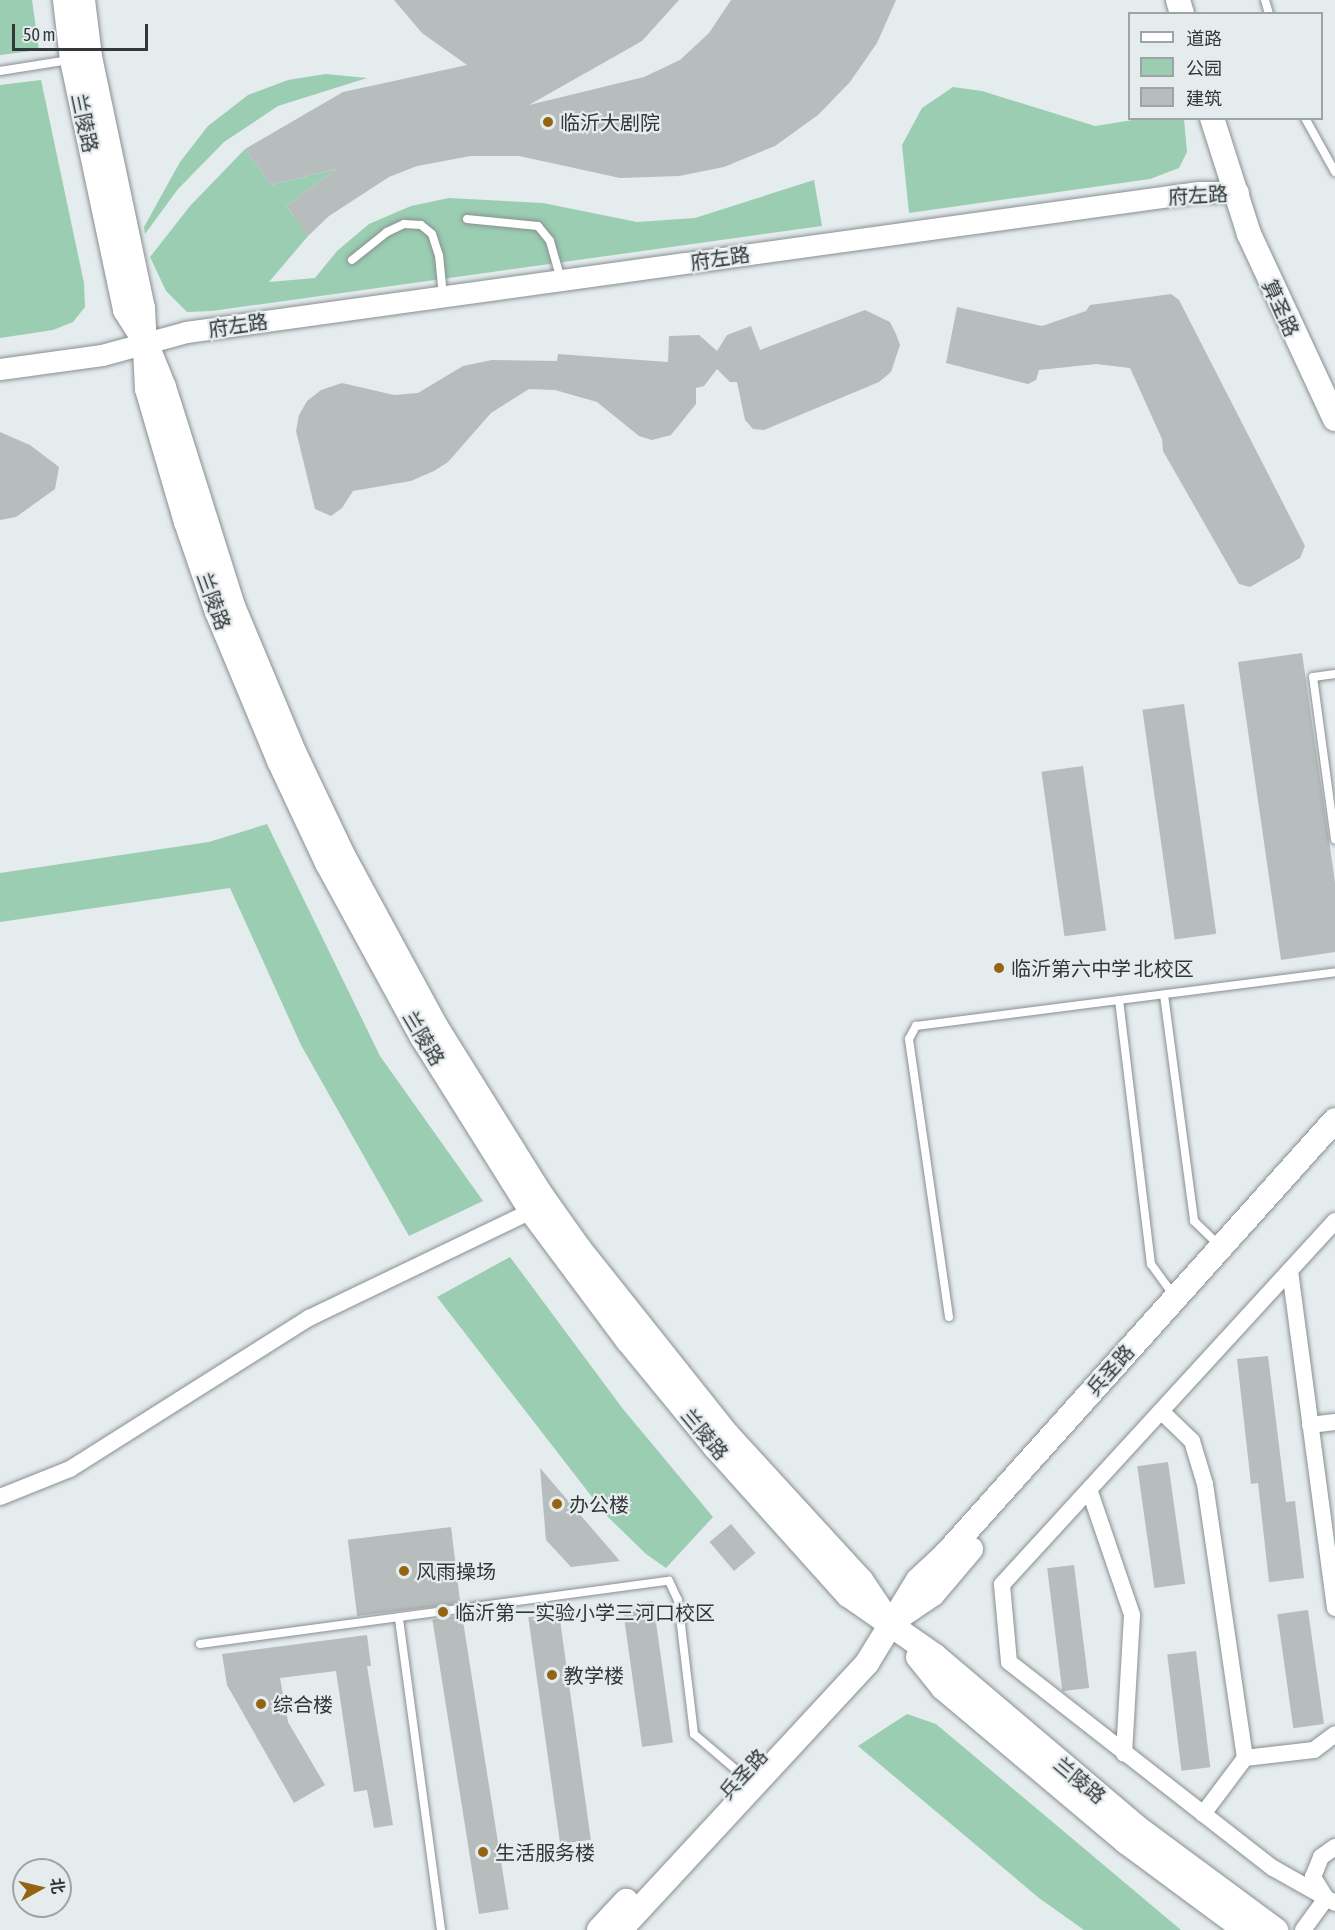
<!DOCTYPE html>
<meta charset="utf-8">
<style>
body{margin:0}
#map{position:relative;width:1335px;height:1930px;overflow:hidden;background:#e5ecee;font-family:"Asap Condensed","Noto Sans SC",sans-serif}
div>[style]{position:absolute}
.green>*{inset:0;background:#9acdb2}
.building>*{inset:0;background:#b6bdbc;transform-origin:0 0}
.roads{filter:drop-shadow(0 0 2px #898f91) drop-shadow(0 0 2px #898f91)}
.service>*{height:8px;margin:-4px;padding:0 4px;transform-origin:4px;border-radius:4px;background:#fff}
.minor>*{height:16px;margin:-8px;padding:0 8px;transform-origin:8px;border-radius:8px;background:#fff}
.tertiary>*{height:21px;margin:-10.5px;padding:0 10.5px;transform-origin:10.5px;border-radius:10.5px;background:#fff}
.secondary>*{height:24px;margin:-12px;padding:0 12px;transform-origin:12px;border-radius:12px;background:#fff}
.dots>*{width:16px;height:16px;translate:-50% -50%;box-sizing:border-box;border:3px solid #e5ecee;border-radius:50%}
span{translate:-50% -50%;white-space:nowrap;text-align:center;line-height:1.15;-webkit-text-stroke:4.5px #e5ecee;paint-order:stroke}
.poi-label{font-size:20px;color:#343737}
.left{translate:0 -50%;text-align:left}
.street-label{font-size:20px;color:#343737}
.legend{position:absolute;left:1128px;top:12px;width:195px;height:108px;box-sizing:border-box;background:#e5ecee;border:2px solid #9ea4a5;margin:0;padding:8px 10px;list-style:none;font-size:18px;color:#343737}
.legend li{display:flex;align-items:center;gap:12px;height:30px}
.legend b{width:30px;border:2px solid #9ea4a5}
.north{position:absolute;left:12px;top:1858px;width:60px;height:60px;box-sizing:border-box;background:#e5ecee;border:2px solid #9ea4a5;border-radius:50%;rotate:82deg;font-size:16px;font-weight:700;line-height:24px;text-align:center;color:#343737}
.north::after{content:'';display:block;margin:auto;width:21px;height:27px;background:#946413;clip-path:polygon(50% 0,100% 100%,50% 72%,0 100%)}
.scale{position:absolute;left:12px;top:24px;width:136px;height:27px;box-sizing:border-box;border:3px solid #343737;border-top:0;padding-left:8px;font-size:18px;line-height:21px;white-space:nowrap;color:#343737;-webkit-text-stroke:4px #e5ecee;paint-order:stroke}
</style>
<div id="map">
<div class="green">
<i style="clip-path:polygon(0 0,32px 0,39px 50px,0 55px)"></i>
<i style="clip-path:polygon(326px 74px,367px 78px,278px 106px,224px 142px,178px 189px,145px 234px,144px 227px,180px 162px,208px 126px,248px 95px,288px 80px)"></i>
<i style="clip-path:polygon(41px 80px,84px 283px,85px 307px,73px 322px,53px 330px,0 338px,0 85px)"></i>
<i style="clip-path:polygon(953px 87px,982px 91px,1095px 126px,1139px 119px,1184px 119px,1187px 152px,1179px 168px,1150px 179px,909px 213px,902px 145px,922px 108px)"></i>
<i style="clip-path:polygon(245px 149px,271px 185px,336px 169px,286px 206px,293px 216px,342px 191px,301px 226px,308px 236px,269px 282px,315px 278px,337px 251px,369px 224px,411px 206px,449px 198px,543px 203px,637px 222px,695px 218px,814px 180px,822px 226px,212px 311px,187px 312px,166px 291px,150px 257px,190px 206px)"></i>
<i style="clip-path:polygon(267px 824px,380px 1056px,483px 1201px,409px 1236px,301px 1045px,230px 888px,0 922px,0 873px,209px 842px)"></i>
<i style="clip-path:polygon(510px 1257px,623px 1409px,713px 1517px,666px 1568px,646px 1554px,606px 1515px,437px 1297px)"></i>
<i style="clip-path:polygon(907px 1714px,936px 1724px,1181px 1930px,1084px 1930px,1039px 1898px,858px 1746px)"></i>
</div>
<div class="building">
<i style="clip-path:polygon(394px 0,679px 0,642px 41px,529px 105px,644px 77px,680px 60px,709px 33px,731px 0,896px 0,877px 43px,850px 82px,818px 115px,775px 146px,724px 167px,679px 176px,620px 178px,519px 156px,471px 156px,417px 166px,389px 177px,329px 216px,308px 236px,286px 206px,336px 169px,271px 185px,245px 149px,343px 92px,467px 65px,422px 33px)"></i>
<i style="clip-path:polygon(1171px 294px,1179px 300px,1305px 546px,1300px 558px,1250px 587px,1239px 584px,1163px 451px,1162px 439px,1130px 368px,1096px 364px,1039px 370px,1036px 380px,1028px 384px,946px 363px,957px 307px,1042px 326px,1086px 311px,1090px 305px)"></i>
<i style="clip-path:polygon(865px 310px,890px 322px,896px 334px,900px 345px,891px 372px,879px 382px,764px 430px,753px 429px,745px 420px,737px 382px,730px 382px,717px 369px,704px 386px,696px 388px,696px 404px,671px 435px,652px 440px,639px 436px,597px 402px,555px 390px,529px 389px,491px 413px,448px 462px,434px 471px,411px 481px,353px 491px,342px 508px,331px 516px,315px 509px,296px 431px,299px 415px,307px 401px,321px 390px,342px 383px,394px 395px,418px 393px,463px 366px,492px 360px,557px 361px,558px 354px,668px 362px,669px 336px,699px 335px,717px 351px,727px 335px,751px 326px,760px 350px)"></i>
<i style="clip-path:polygon(0 432px,30px 445px,59px 467px,55px 489px,16px 517px,0 520px)"></i>
<i style="clip-path:polygon(1302px 653px,1335px 882px,1335px 952px,1281px 960px,1238px 662px)"></i>
<i style="left:1184px;top:704px;width:232px;height:42px;rotate:82deg"></i>
<i style="left:1083px;top:766px;width:166px;height:42px;rotate:82deg"></i>
<i style="clip-path:polygon(1268px 1356px,1286px 1502px,1295px 1501px,1304px 1578px,1269px 1582px,1258px 1483px,1251px 1484px,1237px 1359px)"></i>
<i style="left:1168px;top:1462px;width:123px;height:31px;rotate:82deg"></i>
<i style="clip-path:polygon(540px 1468px,620px 1561px,571px 1567px,546px 1540px)"></i>
<i style="left:731px;top:1524px;width:38px;height:28px;rotate:50deg"></i>
<i style="left:451px;top:1527px;width:77px;height:104px;rotate:83deg"></i>
<i style="left:1074px;top:1565px;width:124px;height:27px;rotate:83deg"></i>
<i style="left:653px;top:1601px;width:143px;height:31px;rotate:82deg"></i>
<i style="left:1308px;top:1610px;width:115px;height:31px;rotate:82deg"></i>
<i style="left:559px;top:1613px;width:229px;height:31px;rotate:82deg"></i>
<i style="left:462px;top:1615px;width:298px;height:30px;rotate:81deg"></i>
<i style="clip-path:polygon(367px 1635px,371px 1666px,367px 1666px,393px 1825px,374px 1828px,367px 1790px,354px 1792px,336px 1671px,280px 1678px,288px 1722px,325px 1785px,294px 1803px,227px 1685px,222px 1654px)"></i>
<i style="left:1196px;top:1651px;width:117px;height:29px;rotate:83deg"></i>
</div>
<div class="roads">
<div class="service">
<i style="left:1265px;top:0;width:15px;rotate:74deg"></i>
<i style="left:0;top:71px;width:70px;rotate:-9.1deg"></i>
<i style="left:1305px;top:118px;width:62px;rotate:60.9deg"></i>
<i style="left:467px;top:219px;width:71px;rotate:5.6deg"></i>
<i style="left:538px;top:226px;width:19px;rotate:51deg"></i>
<i style="left:550px;top:241px;width:41px;rotate:74.2deg"></i>
<i style="left:352px;top:260px;width:45px;rotate:-38.7deg"></i>
<i style="left:387px;top:232px;width:19px;rotate:-25deg"></i>
<i style="left:404px;top:224px;width:17px;rotate:3deg"></i>
<i style="left:421px;top:225px;width:14px;rotate:39deg"></i>
<i style="left:432px;top:234px;width:22px;rotate:72deg"></i>
<i style="left:439px;top:255px;width:41px;rotate:84.4deg"></i>
<i style="left:1335px;top:674px;width:22px;rotate:172deg"></i>
<i style="left:1313px;top:677px;width:164px;rotate:82.3deg"></i>
<i style="left:1164px;top:995px;width:228px;rotate:82.4deg"></i>
<i style="left:1194px;top:1221px;width:36px;rotate:44deg"></i>
<i style="left:1119px;top:1000px;width:266px;rotate:83.1deg"></i>
<i style="left:1151px;top:1264px;width:39px;rotate:54deg"></i>
<i style="left:949px;top:1317px;width:281px;rotate:-98.2deg"></i>
<i style="left:909px;top:1039px;width:15px;rotate:-62deg"></i>
<i style="left:916px;top:1026px;width:422px;rotate:-7.3deg"></i>
<i style="left:399px;top:1619px;width:314px;rotate:82.3deg"></i>
<i style="left:200px;top:1644px;width:473px;rotate:-7.7deg"></i>
<i style="left:669px;top:1581px;width:21px;rotate:65deg"></i>
<i style="left:678px;top:1600px;width:135px;rotate:83.2deg"></i>
<i style="left:694px;top:1734px;width:63px;rotate:40.5deg"></i>
</div>
<div class="minor">
<i style="left:1335px;top:1221px;width:493px;rotate:132.5deg"></i>
<i style="left:1002px;top:1585px;width:77px;rotate:84.8deg"></i>
<i style="left:1009px;top:1662px;width:335px;rotate:38deg"></i>
<i style="left:1273px;top:1868px;width:71px;rotate:29.4deg"></i>
<i style="left:1290px;top:1271px;width:340px;rotate:82.4deg"></i>
<i style="left:1162px;top:1412px;width:42px;rotate:44deg"></i>
<i style="left:1192px;top:1441px;width:45px;rotate:73.2deg"></i>
<i style="left:1205px;top:1484px;width:277px;rotate:81.7deg"></i>
<i style="left:1310px;top:1425px;width:25px;rotate:-7deg"></i>
<i style="left:1090px;top:1492px;width:130px;rotate:71.1deg"></i>
<i style="left:1132px;top:1615px;width:139px;rotate:93.3deg"></i>
<i style="left:0;top:1497px;width:75px;rotate:-21.8deg"></i>
<i style="left:70px;top:1469px;width:283px;rotate:-32.3deg"></i>
<i style="left:309px;top:1318px;width:246px;rotate:-25.7deg"></i>
<i style="left:1203px;top:1814px;width:70px;rotate:-53.1deg"></i>
<i style="left:1245px;top:1758px;width:69px;rotate:-6.6deg"></i>
<i style="left:1314px;top:1750px;width:26px;rotate:-37deg"></i>
<i style="left:1303px;top:1930px;width:39px;rotate:-54deg"></i>
<i style="left:1326px;top:1898px;width:25px;rotate:-122deg"></i>
<i style="left:1313px;top:1877px;width:22px;rotate:-68deg"></i>
<i style="left:1321px;top:1857px;width:17px;rotate:-36deg"></i>
</div>
<div class="tertiary">
<i style="left:0;top:369px;width:103px;rotate:-7.8deg"></i>
<i style="left:102px;top:355px;width:87px;rotate:-15.3deg"></i>
<i style="left:186px;top:332px;width:1023px;rotate:-7.87deg"></i>
<i style="left:1199px;top:192px;width:39px"></i>
</div>
<div class="secondary">
<i style="left:65px;top:0;width:60px;rotate:83.3deg"></i>
<i style="left:72px;top:60px;width:256px;rotate:78deg"></i>
<i style="left:125px;top:310px;width:41px;rotate:57.8deg"></i>
<i style="left:147px;top:345px;width:45px;rotate:68deg"></i>
<i style="left:164px;top:387px;width:230px;rotate:72.5deg"></i>
<i style="left:233px;top:606px;width:160px;rotate:67.3deg"></i>
<i style="left:295px;top:754px;width:112px;rotate:64.6deg"></i>
<i style="left:343px;top:855px;width:197px;rotate:61.5deg"></i>
<i style="left:437px;top:1028px;width:195px;rotate:58deg"></i>
<i style="left:540px;top:1193px;width:67px;rotate:54.7deg"></i>
<i style="left:579px;top:1248px;width:239px;rotate:51.5deg"></i>
<i style="left:728px;top:1435px;width:197px;rotate:47.5deg"></i>
<i style="left:861px;top:1580px;width:37px;rotate:56deg"></i>
<i style="left:83px;top:0;width:57px;rotate:83deg"></i>
<i style="left:90px;top:57px;width:257px;rotate:78.1deg"></i>
<i style="left:143px;top:308px;width:81px;rotate:87.2deg"></i>
<i style="left:147px;top:389px;width:139px;rotate:73.7deg"></i>
<i style="left:186px;top:522px;width:95px;rotate:71deg"></i>
<i style="left:217px;top:612px;width:161px;rotate:67.4deg"></i>
<i style="left:279px;top:761px;width:113px;rotate:64.8deg"></i>
<i style="left:327px;top:863px;width:198px;rotate:61.4deg"></i>
<i style="left:422px;top:1037px;width:205px;rotate:57.9deg"></i>
<i style="left:531px;top:1211px;width:162px;rotate:53.3deg"></i>
<i style="left:628px;top:1341px;width:137px;rotate:50.6deg"></i>
<i style="left:715px;top:1447px;width:199px;rotate:48.1deg"></i>
<i style="left:848px;top:1595px;width:105px;rotate:34.9deg"></i>
<i style="left:934px;top:1655px;width:267px;rotate:40.3deg"></i>
<i style="left:1138px;top:1828px;width:172px;rotate:36.5deg"></i>
<i style="left:1178px;top:0;width:15px;rotate:74deg"></i>
<i style="left:1212px;top:118px;width:122px;rotate:72.3deg"></i>
<i style="left:1249px;top:234px;width:204px;rotate:65.1deg"></i>
<i style="left:899px;top:1617px;width:41px;rotate:-34.1deg"></i>
<i style="left:933px;top:1594px;width:59px;rotate:-49.8deg"></i>
<i style="left:918px;top:1657px;width:40px;rotate:51deg"></i>
<i style="left:943px;top:1688px;width:239px;rotate:40.1deg"></i>
<i style="left:1126px;top:1842px;width:148px;rotate:36.5deg"></i>
<i style="left:599px;top:1930px;width:40px;rotate:-47deg"></i>
<i style="left:620px;top:1930px;width:364px;rotate:-47.2deg"></i>
<i style="left:867px;top:1663px;width:97px;rotate:-58.4deg"></i>
<i style="left:918px;top:1580px;width:37px;rotate:-43deg"></i>
<i style="left:945px;top:1555px;width:584px;rotate:-48.12deg"></i>
</div>
</div>
<div class="dots">
<i style="left:548px;top:122px;background:#946413"></i>
<i style="left:999px;top:968px;background:#946413"></i>
<i style="left:557px;top:1504px;background:#946413"></i>
<i style="left:404px;top:1571px;background:#946413"></i>
<i style="left:443px;top:1612px;background:#946413"></i>
<i style="left:552px;top:1675px;background:#946413"></i>
<i style="left:261px;top:1704px;background:#946413"></i>
<i style="left:483px;top:1852px;background:#946413"></i>
</div>
<div class="poi-label">
<span class="left" style="left:560px;top:122px">临沂大剧院</span>
<span class="left" style="left:1011px;top:968px">临沂第六中学 北校区</span>
<span class="left" style="left:569px;top:1504px">办公楼</span>
<span class="left" style="left:416px;top:1571px">风雨操场</span>
<span class="left" style="left:455px;top:1612px">临沂第一实验小学三河口校区</span>
<span class="left" style="left:564px;top:1675px">教学楼</span>
<span class="left" style="left:273px;top:1704px">综合楼</span>
<span class="left" style="left:495px;top:1852px">生活服务楼</span>
</div>
<div class="street-label">
<span style="left:85px;top:123px;rotate:78deg">兰陵路</span>
<span style="left:1198px;top:195px;rotate:-3deg">府左路</span>
<span style="left:720px;top:258px;rotate:-8deg">府左路</span>
<span style="left:1281px;top:308px;rotate:66deg">算圣路</span>
<span style="left:238px;top:325px;rotate:-8deg">府左路</span>
<span style="left:214px;top:601px;rotate:70deg">兰陵路</span>
<span style="left:424px;top:1038px;rotate:59deg">兰陵路</span>
<span style="left:1110px;top:1370px;rotate:-48deg">兵圣路</span>
<span style="left:705px;top:1434px;rotate:50deg">兰陵路</span>
<span style="left:743px;top:1774px;rotate:-47deg">兵圣路</span>
<span style="left:1080px;top:1780px;rotate:40deg">兰陵路</span>
</div>
<ul class="legend">
<li><b style="height:8px;background:#fff"></b>道路</li>
<li><b style="height:16px;background:#9acdb2"></b>公园</li>
<li><b style="height:16px;background:#b6bdbc"></b>建筑</li>
</ul>
<div class="north">北</div>
<div class="scale">50 m</div>
</div>
